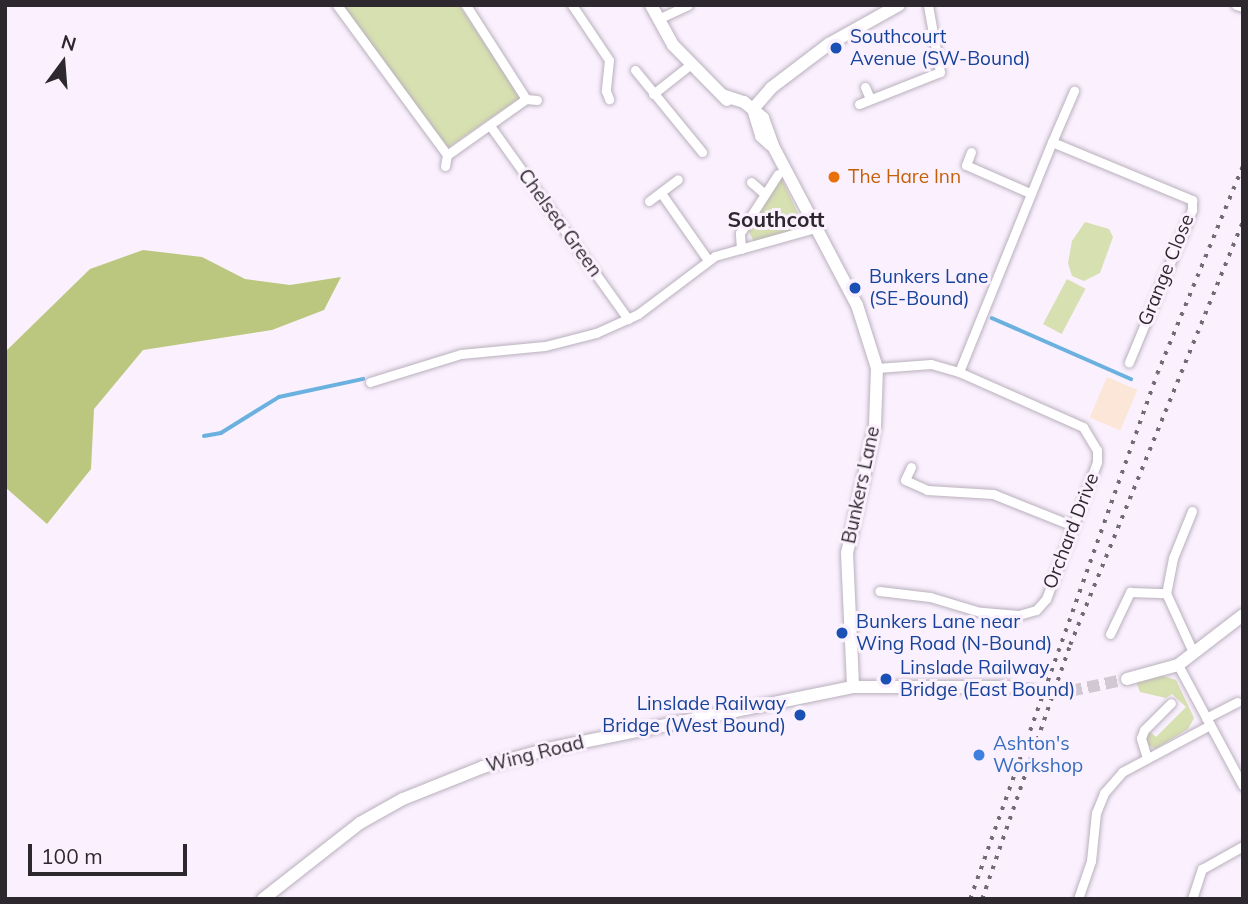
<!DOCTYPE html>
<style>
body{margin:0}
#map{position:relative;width:1248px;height:904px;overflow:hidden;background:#faf0fe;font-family:Mulish,sans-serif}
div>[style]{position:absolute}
.industrial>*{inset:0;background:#fbe6d7;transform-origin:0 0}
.green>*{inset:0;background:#d7e0b0;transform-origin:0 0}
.forest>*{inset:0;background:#bbc77e}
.stream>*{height:3.5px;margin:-1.75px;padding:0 1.75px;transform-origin:1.75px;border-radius:1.75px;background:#6bb1df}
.secondary-tunnel>*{height:12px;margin-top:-6px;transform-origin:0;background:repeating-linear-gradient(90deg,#d1c8d4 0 12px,transparent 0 18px)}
.roads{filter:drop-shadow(0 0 2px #b9b0bc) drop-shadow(0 0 2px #b9b0bc)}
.street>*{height:9px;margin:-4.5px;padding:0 4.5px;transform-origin:4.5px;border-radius:4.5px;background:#fff}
.secondary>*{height:12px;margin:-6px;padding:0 6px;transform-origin:6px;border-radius:6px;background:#fff}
.rail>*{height:3.5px;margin-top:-1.75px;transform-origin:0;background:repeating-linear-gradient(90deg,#716b73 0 3.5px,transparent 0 10.5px)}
.dots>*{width:19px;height:19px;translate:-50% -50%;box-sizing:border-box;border:4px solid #faf0fe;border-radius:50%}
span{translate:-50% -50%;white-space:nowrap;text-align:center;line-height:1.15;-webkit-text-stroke:6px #faf0fe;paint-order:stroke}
.transit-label{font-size:19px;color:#164399}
.left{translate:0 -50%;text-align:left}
.right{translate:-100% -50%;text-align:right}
.food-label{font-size:19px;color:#c56008}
.street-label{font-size:19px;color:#2c282d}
.shop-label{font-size:19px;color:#366cbe}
.neighbourhood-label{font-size:21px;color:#2c282d;font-weight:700}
.frame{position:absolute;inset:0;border:7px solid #2c282d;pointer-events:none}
.north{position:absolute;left:28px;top:28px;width:70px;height:70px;-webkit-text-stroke:5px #faf0fe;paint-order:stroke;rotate:16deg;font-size:19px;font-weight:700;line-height:28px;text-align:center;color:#2c282d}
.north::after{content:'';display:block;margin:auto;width:24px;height:32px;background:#2c282d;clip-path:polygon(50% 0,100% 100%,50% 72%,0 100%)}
.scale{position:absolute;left:28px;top:844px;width:159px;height:32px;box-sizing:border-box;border:4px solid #2c282d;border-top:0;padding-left:9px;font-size:21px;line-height:24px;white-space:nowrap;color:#2c282d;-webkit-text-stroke:5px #faf0fe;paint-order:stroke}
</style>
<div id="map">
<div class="industrial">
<i style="left:1107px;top:377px;width:33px;height:44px;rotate:23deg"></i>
</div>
<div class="green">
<i style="clip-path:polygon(343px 5px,459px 5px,521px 97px,446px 149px)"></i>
<i style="clip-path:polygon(781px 177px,802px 222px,798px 229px,754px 242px,748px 230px)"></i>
<i style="clip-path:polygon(1085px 222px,1109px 229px,1113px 237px,1100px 273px,1084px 281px,1072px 276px,1068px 263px,1072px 241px)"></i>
<i style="left:1067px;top:279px;width:21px;height:51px;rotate:28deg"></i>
<i style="clip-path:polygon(1160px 675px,1176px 680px,1194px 718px,1188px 729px,1155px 749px,1145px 743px,1149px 731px,1156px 737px,1186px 707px,1172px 694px,1166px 698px,1140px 692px,1136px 682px)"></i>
</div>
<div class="forest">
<i style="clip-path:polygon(143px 250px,202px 257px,245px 279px,290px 285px,341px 277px,324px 310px,272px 330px,143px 350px,94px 409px,91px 469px,47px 524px,5px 487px,5px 352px,90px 269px)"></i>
</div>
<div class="stream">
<i style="left:992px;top:318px;width:152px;rotate:23.7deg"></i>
<i style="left:204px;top:436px;width:17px;rotate:-10deg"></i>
<i style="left:221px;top:433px;width:68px;rotate:-31.8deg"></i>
<i style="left:279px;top:397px;width:86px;rotate:-12.1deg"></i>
</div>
<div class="secondary-tunnel">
<i style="left:1008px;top:687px;width:62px;rotate:3.7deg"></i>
<i style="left:1070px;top:691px;width:58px;rotate:-11.9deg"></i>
</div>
<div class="roads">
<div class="street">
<i style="left:337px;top:5px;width:186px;rotate:53.7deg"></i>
<i style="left:447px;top:155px;width:97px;rotate:-35.3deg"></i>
<i style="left:526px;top:99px;width:112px;rotate:-122.6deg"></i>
<i style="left:572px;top:5px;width:66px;rotate:56.1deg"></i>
<i style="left:609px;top:60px;width:31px;rotate:96deg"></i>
<i style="left:606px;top:91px;width:9px;rotate:69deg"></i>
<i style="left:1236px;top:5px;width:7px;rotate:16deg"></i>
<i style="left:658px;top:19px;width:33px;rotate:-25deg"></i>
<i style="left:635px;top:70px;width:106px;rotate:50.7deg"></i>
<i style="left:865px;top:87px;width:13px;rotate:67deg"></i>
<i style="left:653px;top:94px;width:48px;rotate:-38.3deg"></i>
<i style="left:526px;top:99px;width:11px;rotate:5deg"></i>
<i style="left:859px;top:104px;width:87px;rotate:-21.6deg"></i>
<i style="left:940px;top:72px;width:68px;rotate:-100.2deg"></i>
<i style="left:491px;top:127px;width:236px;rotate:54.5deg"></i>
<i style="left:1052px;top:142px;width:56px;rotate:-66.7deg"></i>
<i style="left:971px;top:152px;width:14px;rotate:111deg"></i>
<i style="left:966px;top:165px;width:70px;rotate:23.6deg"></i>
<i style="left:445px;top:166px;width:11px;rotate:-80deg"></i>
<i style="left:751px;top:182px;width:18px;rotate:41deg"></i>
<i style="left:661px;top:193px;width:82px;rotate:55deg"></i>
<i style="left:649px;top:201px;width:36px;rotate:-37deg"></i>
<i style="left:741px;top:249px;width:16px;rotate:-94deg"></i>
<i style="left:740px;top:233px;width:70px;rotate:-57.2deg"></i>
<i style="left:877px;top:368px;width:54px;rotate:-4.2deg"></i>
<i style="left:931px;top:364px;width:29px;rotate:16deg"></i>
<i style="left:959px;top:372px;width:136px;rotate:23.9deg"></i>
<i style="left:1083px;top:427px;width:27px;rotate:59deg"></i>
<i style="left:1097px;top:450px;width:12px;rotate:90deg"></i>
<i style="left:1097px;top:462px;width:146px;rotate:110.4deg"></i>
<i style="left:1046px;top:599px;width:15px;rotate:132deg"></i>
<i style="left:1036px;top:610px;width:19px;rotate:164deg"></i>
<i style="left:1018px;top:615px;width:38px;rotate:-175deg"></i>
<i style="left:980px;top:612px;width:52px;rotate:-163.3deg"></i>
<i style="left:930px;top:597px;width:51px;rotate:-173.3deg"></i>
<i style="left:959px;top:372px;width:248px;rotate:-68deg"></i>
<i style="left:1052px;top:142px;width:152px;rotate:22.5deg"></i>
<i style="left:1192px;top:200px;width:10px;rotate:90deg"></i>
<i style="left:1192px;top:210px;width:165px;rotate:112.5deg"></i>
<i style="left:370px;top:382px;width:95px;rotate:-17.1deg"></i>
<i style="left:461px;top:354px;width:84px;rotate:-5.4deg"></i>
<i style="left:545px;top:346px;width:53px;rotate:-14.3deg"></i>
<i style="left:596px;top:333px;width:46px;rotate:-24.3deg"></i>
<i style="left:638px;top:314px;width:96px;rotate:-37deg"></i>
<i style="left:715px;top:256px;width:108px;rotate:-15.6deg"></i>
<i style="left:911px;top:467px;width:14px;rotate:115deg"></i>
<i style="left:905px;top:480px;width:24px;rotate:24deg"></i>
<i style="left:927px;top:490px;width:66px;rotate:3.5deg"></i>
<i style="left:993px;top:494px;width:86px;rotate:21.8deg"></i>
<i style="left:1192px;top:511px;width:51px;rotate:112deg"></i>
<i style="left:1173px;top:558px;width:36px;rotate:101deg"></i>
<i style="left:1166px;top:593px;width:65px;rotate:65.4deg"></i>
<i style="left:1110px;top:634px;width:47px;rotate:-64.5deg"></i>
<i style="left:1130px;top:592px;width:36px;rotate:2deg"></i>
<i style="left:1178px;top:665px;width:137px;rotate:61.8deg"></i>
<i style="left:1206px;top:718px;width:35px;rotate:-27deg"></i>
<i style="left:1147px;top:758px;width:21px;rotate:-107deg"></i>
<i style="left:1141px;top:738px;width:9px;rotate:-69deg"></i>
<i style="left:1144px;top:730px;width:38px;rotate:-45deg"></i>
<i style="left:1078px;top:899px;width:40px;rotate:-71.1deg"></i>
<i style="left:1091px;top:861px;width:48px;rotate:-84.1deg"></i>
<i style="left:1096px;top:813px;width:22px;rotate:-68deg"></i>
<i style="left:1104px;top:793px;width:28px;rotate:-49deg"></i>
<i style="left:1122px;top:772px;width:100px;rotate:-28.1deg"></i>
<i style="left:1192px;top:899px;width:32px;rotate:-72deg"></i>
<i style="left:1202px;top:869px;width:47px;rotate:-29.3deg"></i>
</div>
<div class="secondary">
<i style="left:651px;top:5px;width:46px;rotate:61.2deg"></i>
<i style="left:673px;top:45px;width:77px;rotate:45.5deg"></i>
<i style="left:722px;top:95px;width:23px;rotate:18deg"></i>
<i style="left:744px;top:102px;width:25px;rotate:40deg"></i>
<i style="left:763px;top:118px;width:30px;rotate:70deg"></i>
<i style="left:773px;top:146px;width:180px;rotate:62.2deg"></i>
<i style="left:857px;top:305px;width:66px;rotate:72.4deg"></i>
<i style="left:877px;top:368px;width:58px;rotate:92deg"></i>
<i style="left:875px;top:426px;width:130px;rotate:102.4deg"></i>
<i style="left:847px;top:553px;width:134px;rotate:87.4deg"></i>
<i style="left:753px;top:109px;width:28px;rotate:-49deg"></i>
<i style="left:771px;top:88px;width:73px;rotate:-37.2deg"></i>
<i style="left:829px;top:44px;width:80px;rotate:-29.1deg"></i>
<i style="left:753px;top:109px;width:28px;rotate:73deg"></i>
<i style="left:761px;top:136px;width:13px;rotate:42deg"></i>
<i style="left:1127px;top:679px;width:53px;rotate:-15.4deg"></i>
<i style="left:1178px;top:665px;width:82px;rotate:-37.6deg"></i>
<i style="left:263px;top:899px;width:123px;rotate:-38.1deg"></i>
<i style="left:360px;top:823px;width:49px;rotate:-29.2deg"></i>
<i style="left:403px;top:799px;width:86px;rotate:-21.8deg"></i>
<i style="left:483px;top:767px;width:67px;rotate:-15.5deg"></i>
<i style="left:548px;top:749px;width:311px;rotate:-11.5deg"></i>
<i style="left:853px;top:687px;width:155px"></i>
</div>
</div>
<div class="rail">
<i style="left:970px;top:899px;width:557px;rotate:-70.39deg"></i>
<i style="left:1157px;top:374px;width:226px;rotate:-67.6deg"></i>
<i style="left:982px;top:899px;width:269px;rotate:-70.9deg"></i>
<i style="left:1070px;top:645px;width:458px;rotate:-67.8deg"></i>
</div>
<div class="dots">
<i style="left:836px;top:48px;background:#1a4fb4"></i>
<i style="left:834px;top:177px;background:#e8710a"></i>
<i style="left:855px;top:288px;background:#1a4fb4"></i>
<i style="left:842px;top:633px;background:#1a4fb4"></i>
<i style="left:886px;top:679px;background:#1a4fb4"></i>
<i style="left:800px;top:715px;background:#1a4fb4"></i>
<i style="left:979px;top:755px;background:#3f7fe0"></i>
</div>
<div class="transit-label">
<span class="left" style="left:850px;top:48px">Southcourt<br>Avenue (SW-Bound)</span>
<span class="left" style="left:869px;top:288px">Bunkers Lane<br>(SE-Bound)</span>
<span class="left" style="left:856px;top:633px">Bunkers Lane near<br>Wing Road (N-Bound)</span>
<span class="left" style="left:900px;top:679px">Linslade Railway<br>Bridge (East Bound)</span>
<span class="right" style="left:786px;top:715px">Linslade Railway<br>Bridge (West Bound)</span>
</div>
<div class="food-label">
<span class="left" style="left:848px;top:177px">The Hare Inn</span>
</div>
<div class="street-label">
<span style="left:560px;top:223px;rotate:54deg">Chelsea Green</span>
<span style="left:1166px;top:270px;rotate:-68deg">Grange Close</span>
<span style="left:861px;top:485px;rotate:-78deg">Bunkers Lane</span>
<span style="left:1071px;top:531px;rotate:-69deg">Orchard Drive</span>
<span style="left:535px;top:754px;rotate:-14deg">Wing Road</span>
</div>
<div class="shop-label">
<span class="left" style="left:993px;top:755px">Ashton's<br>Workshop</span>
</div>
<div class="neighbourhood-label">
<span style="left:776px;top:219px">Southcott</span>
</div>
<div class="frame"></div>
<div class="north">N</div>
<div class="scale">100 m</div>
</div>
